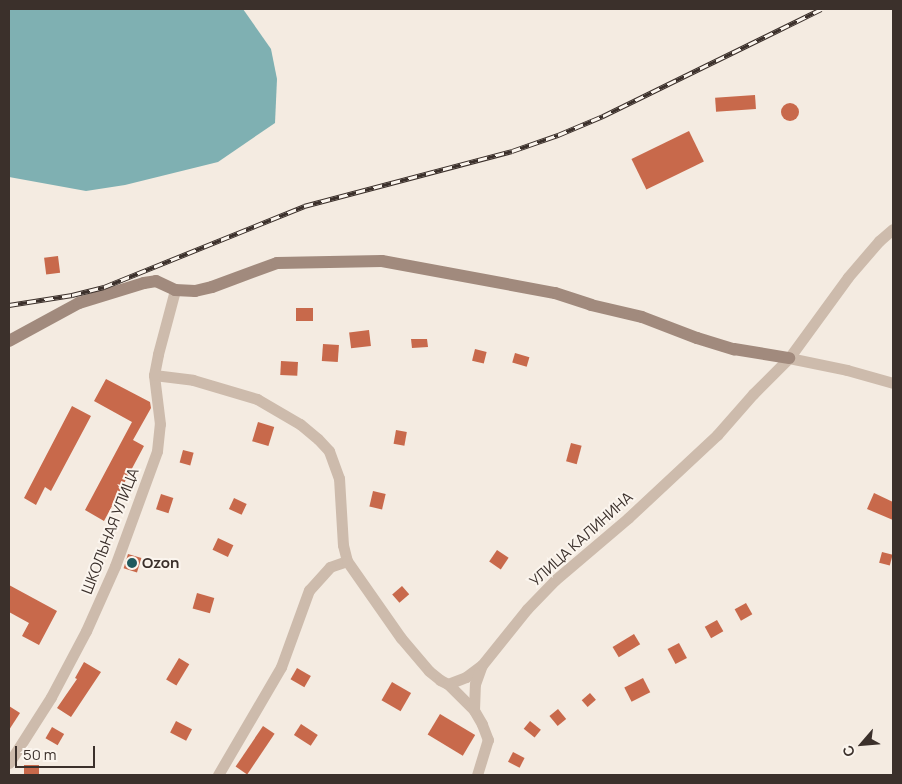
<!DOCTYPE html>
<meta charset="utf-8">
<style>
body{margin:0}
#map{position:relative;width:902px;height:784px;overflow:hidden;background:#f4ebe1;font-family:Manrope,sans-serif}
div>[style]{position:absolute}
.water>*{inset:0;background:#7fb0b2}
.building>*{inset:0;background:#c8694b;transform-origin:0 0}
.round{border-radius:50%}
.street>*{height:11px;margin:-5.5px;padding:0 5.5px;transform-origin:5.5px;border-radius:5.5px;background:#cdbbac}
.secondary>*{height:12px;margin:-6px;padding:0 6px;transform-origin:6px;border-radius:6px;background:#a18a7d}
.rail>*{height:5px;margin-top:-2.5px;transform-origin:0;background:repeating-linear-gradient(90deg,#fbf5ee 0 9px,#3b302b 0 18px);box-sizing:border-box;border-block:1px solid #3b302b}
.dots>*{width:14px;height:14px;translate:-50% -50%;box-sizing:border-box;border:2px solid #fbf5ee;border-radius:50%}
span{translate:-50% -50%;white-space:nowrap;text-align:center;line-height:1.15;-webkit-text-stroke:4px #fbf5ee;paint-order:stroke}
.street-label{font-size:15px;color:#3b302b}
.poi-label{font-size:15px;color:#3b302b;font-weight:700}
.left{translate:0 -50%;text-align:left}
.frame{position:absolute;inset:0;border:10px solid #3b302b;pointer-events:none}
.north{position:absolute;left:837px;top:719px;width:50px;height:50px;-webkit-text-stroke:4px #fbf5ee;paint-order:stroke;rotate:243deg;font-size:14px;font-weight:700;line-height:20px;text-align:center;color:#3b302b}
.north::after{content:'';display:block;margin:auto;width:18px;height:22px;background:#3b302b;clip-path:polygon(50% 0,100% 100%,50% 72%,0 100%)}
.scale{position:absolute;left:15px;top:746px;width:80px;height:22px;box-sizing:border-box;border:2px solid #3b302b;border-top:0;padding-left:6px;font-size:15px;line-height:18px;white-space:nowrap;color:#3b302b;-webkit-text-stroke:4px #fbf5ee;paint-order:stroke}
</style>
<div id="map">
<div class="water">
<i style="clip-path:polygon(9px 9px,243px 9px,271px 49px,277px 79px,275px 123px,218px 162px,125px 185px,86px 191px,9px 177px)"></i>
</div>
<div class="building">
<i style="left:755px;top:95px;width:14px;height:40px;rotate:86deg"></i>
<i class="round" style="left:781px;top:103px;width:18px;height:18px"></i>
<i style="left:689px;top:131px;width:34px;height:64px;rotate:64deg"></i>
<i style="left:58px;top:256px;width:17px;height:14px;rotate:83deg"></i>
<i style="left:296px;top:308px;width:17px;height:13px"></i>
<i style="left:369px;top:330px;width:16px;height:20px;rotate:83deg"></i>
<i style="clip-path:polygon(411px 339px,427px 339px,428px 347px,412px 348px)"></i>
<i style="left:323px;top:344px;width:16px;height:17px;rotate:4deg"></i>
<i style="left:475px;top:349px;width:12px;height:12px;rotate:14deg"></i>
<i style="left:515px;top:353px;width:15px;height:10px;rotate:16deg"></i>
<i style="left:281px;top:361px;width:17px;height:14px;rotate:3deg"></i>
<i style="clip-path:polygon(106px 379px,150px 402px,151px 408px,133px 440px,144px 446px,104px 521px,85px 510px,132px 422px,94px 401px)"></i>
<i style="clip-path:polygon(72px 406px,91px 416px,51px 491px,45px 487px,36px 505px,24px 498px)"></i>
<i style="left:258px;top:422px;width:17px;height:20px;rotate:17deg"></i>
<i style="left:396px;top:430px;width:11px;height:14px;rotate:10deg"></i>
<i style="left:571px;top:443px;width:11px;height:19px;rotate:15deg"></i>
<i style="left:183px;top:450px;width:11px;height:13px;rotate:15deg"></i>
<i style="left:373px;top:491px;width:13px;height:16px;rotate:13deg"></i>
<i style="clip-path:polygon(874px 493px,893px 502px,893px 520px,867px 509px)"></i>
<i style="left:161px;top:494px;width:13px;height:16px;rotate:18deg"></i>
<i style="left:234px;top:498px;width:14px;height:12px;rotate:25deg"></i>
<i style="left:218px;top:538px;width:17px;height:13px;rotate:25deg"></i>
<i style="left:497px;top:550px;width:14px;height:14px;rotate:34deg"></i>
<i style="left:882px;top:552px;width:11px;height:11px;rotate:15deg"></i>
<i style="left:128px;top:554px;width:14px;height:15px;rotate:17deg"></i>
<i style="clip-path:polygon(9px 585px,57px 611px,39px 645px,22px 636px,29px 623px,9px 612px)"></i>
<i style="left:402px;top:586px;width:11px;height:13px;rotate:49deg"></i>
<i style="left:197px;top:593px;width:18px;height:16px;rotate:16deg"></i>
<i style="left:746px;top:603px;width:13px;height:13px;rotate:61deg"></i>
<i style="left:717px;top:620px;width:13px;height:14px;rotate:61deg"></i>
<i style="left:634px;top:634px;width:12px;height:25px;rotate:59deg"></i>
<i style="left:679px;top:643px;width:17px;height:13px;rotate:62deg"></i>
<i style="left:179px;top:658px;width:12px;height:25px;rotate:31deg"></i>
<i style="clip-path:polygon(84px 662px,101px 672px,71px 717px,57px 708px,77px 679px,75px 678px)"></i>
<i style="left:297px;top:668px;width:16px;height:13px;rotate:30deg"></i>
<i style="left:643px;top:678px;width:16px;height:21px;rotate:63deg"></i>
<i style="left:392px;top:682px;width:22px;height:21px;rotate:30deg"></i>
<i style="left:590px;top:693px;width:9px;height:11px;rotate:49deg"></i>
<i style="clip-path:polygon(9px 706px,20px 713px,9px 730px)"></i>
<i style="left:558px;top:709px;width:13px;height:11px;rotate:51deg"></i>
<i style="left:440px;top:714px;width:41px;height:24px;rotate:31deg"></i>
<i style="left:176px;top:721px;width:18px;height:13px;rotate:27deg"></i>
<i style="left:530px;top:721px;width:14px;height:10px;rotate:39deg"></i>
<i style="left:301px;top:724px;width:20px;height:13px;rotate:33deg"></i>
<i style="left:263px;top:726px;width:14px;height:49px;rotate:34deg"></i>
<i style="left:52px;top:727px;width:14px;height:13px;rotate:30deg"></i>
<i style="left:513px;top:752px;width:13px;height:11px;rotate:27deg"></i>
<i style="left:24px;top:765px;width:15px;height:10px"></i>
</div>
<div class="street">
<i style="left:789px;top:358px;width:59px;rotate:11.7deg"></i>
<i style="left:847px;top:370px;width:48px;rotate:15.8deg"></i>
<i style="left:154px;top:375px;width:39px;rotate:7deg"></i>
<i style="left:193px;top:380px;width:67px;rotate:16.5deg"></i>
<i style="left:257px;top:399px;width:50px;rotate:30.2deg"></i>
<i style="left:300px;top:424px;width:23px;rotate:40deg"></i>
<i style="left:318px;top:439px;width:16px;rotate:47deg"></i>
<i style="left:329px;top:451px;width:29px;rotate:70deg"></i>
<i style="left:339px;top:478px;width:67px;rotate:86.6deg"></i>
<i style="left:343px;top:545px;width:16px;rotate:76deg"></i>
<i style="left:347px;top:561px;width:18px;rotate:161deg"></i>
<i style="left:330px;top:567px;width:31px;rotate:132deg"></i>
<i style="left:309px;top:590px;width:82px;rotate:110deg"></i>
<i style="left:281px;top:667px;width:125px;rotate:120.3deg"></i>
<i style="left:347px;top:561px;width:94px;rotate:55deg"></i>
<i style="left:401px;top:638px;width:43px;rotate:49.7deg"></i>
<i style="left:429px;top:671px;width:14px;rotate:39deg"></i>
<i style="left:440px;top:680px;width:9px;rotate:27deg"></i>
<i style="left:448px;top:684px;width:19px;rotate:-21deg"></i>
<i style="left:466px;top:677px;width:20px;rotate:-37deg"></i>
<i style="left:448px;top:684px;width:37px;rotate:45deg"></i>
<i style="left:9px;top:763px;width:78px;rotate:-57.5deg"></i>
<i style="left:51px;top:697px;width:75px;rotate:-62.1deg"></i>
<i style="left:86px;top:631px;width:71px;rotate:-66deg"></i>
<i style="left:115px;top:566px;width:122px;rotate:-69.9deg"></i>
<i style="left:157px;top:451px;width:27px;rotate:-84deg"></i>
<i style="left:160px;top:424px;width:49px;rotate:-97deg"></i>
<i style="left:154px;top:375px;width:21px;rotate:-79deg"></i>
<i style="left:158px;top:354px;width:66px;rotate:-75.1deg"></i>
<i style="left:477px;top:775px;width:37px;rotate:-73deg"></i>
<i style="left:488px;top:740px;width:17px;rotate:-111deg"></i>
<i style="left:482px;top:724px;width:16px;rotate:-120deg"></i>
<i style="left:474px;top:710px;width:26px;rotate:-88deg"></i>
<i style="left:475px;top:684px;width:20px;rotate:-70deg"></i>
<i style="left:482px;top:665px;width:72px;rotate:-51.2deg"></i>
<i style="left:527px;top:609px;width:40px;rotate:-46deg"></i>
<i style="left:555px;top:580px;width:96px;rotate:-40.3deg"></i>
<i style="left:628px;top:518px;width:122px;rotate:-43deg"></i>
<i style="left:717px;top:435px;width:55px;rotate:-48.7deg"></i>
<i style="left:753px;top:394px;width:51px;rotate:-45deg"></i>
<i style="left:789px;top:358px;width:100px;rotate:-53.9deg"></i>
<i style="left:848px;top:277px;width:48px;rotate:-49.3deg"></i>
<i style="left:879px;top:241px;width:18px;rotate:-41deg"></i>
</div>
<div class="secondary">
<i style="left:9px;top:341px;width:80px;rotate:-28.5deg"></i>
<i style="left:79px;top:303px;width:68px;rotate:-17.1deg"></i>
<i style="left:144px;top:283px;width:12px;rotate:-9deg"></i>
<i style="left:156px;top:281px;width:21px;rotate:25deg"></i>
<i style="left:175px;top:290px;width:20px;rotate:3deg"></i>
<i style="left:195px;top:291px;width:17px;rotate:-13deg"></i>
<i style="left:212px;top:287px;width:69px;rotate:-20.3deg"></i>
<i style="left:277px;top:263px;width:105px;rotate:-1.1deg"></i>
<i style="left:382px;top:261px;width:176px;rotate:10.5deg"></i>
<i style="left:555px;top:293px;width:38px;rotate:18deg"></i>
<i style="left:591px;top:305px;width:52px;rotate:13.2deg"></i>
<i style="left:642px;top:317px;width:59px;rotate:20.9deg"></i>
<i style="left:697px;top:338px;width:39px;rotate:17deg"></i>
<i style="left:734px;top:349px;width:56px;rotate:9.3deg"></i>
</div>
<div class="rail">
<i style="left:9px;top:305px;width:64px;rotate:-9deg"></i>
<i style="left:72px;top:295px;width:33px;rotate:-14deg"></i>
<i style="left:104px;top:287px;width:216px;rotate:-22deg"></i>
<i style="left:304px;top:206px;width:215px;rotate:-14.8deg"></i>
<i style="left:512px;top:151px;width:49px;rotate:-19.2deg"></i>
<i style="left:558px;top:135px;width:49px;rotate:-22.9deg"></i>
<i style="left:603px;top:116px;width:243px;rotate:-26.1deg"></i>
</div>
<div class="dots">
<i style="left:132px;top:563px;background:#1f5a5e"></i>
</div>
<div class="street-label">
<span style="left:110px;top:531px;rotate:-69deg">ШКОЛЬНАЯ УЛИЦА</span>
<span style="left:581px;top:539px;rotate:-42deg">УЛИЦА КАЛИНИНА</span>
</div>
<div class="poi-label">
<span class="left" style="left:142px;top:563px">Ozon</span>
</div>
<div class="frame"></div>
<div class="north">С</div>
<div class="scale">50 m</div>
</div>
